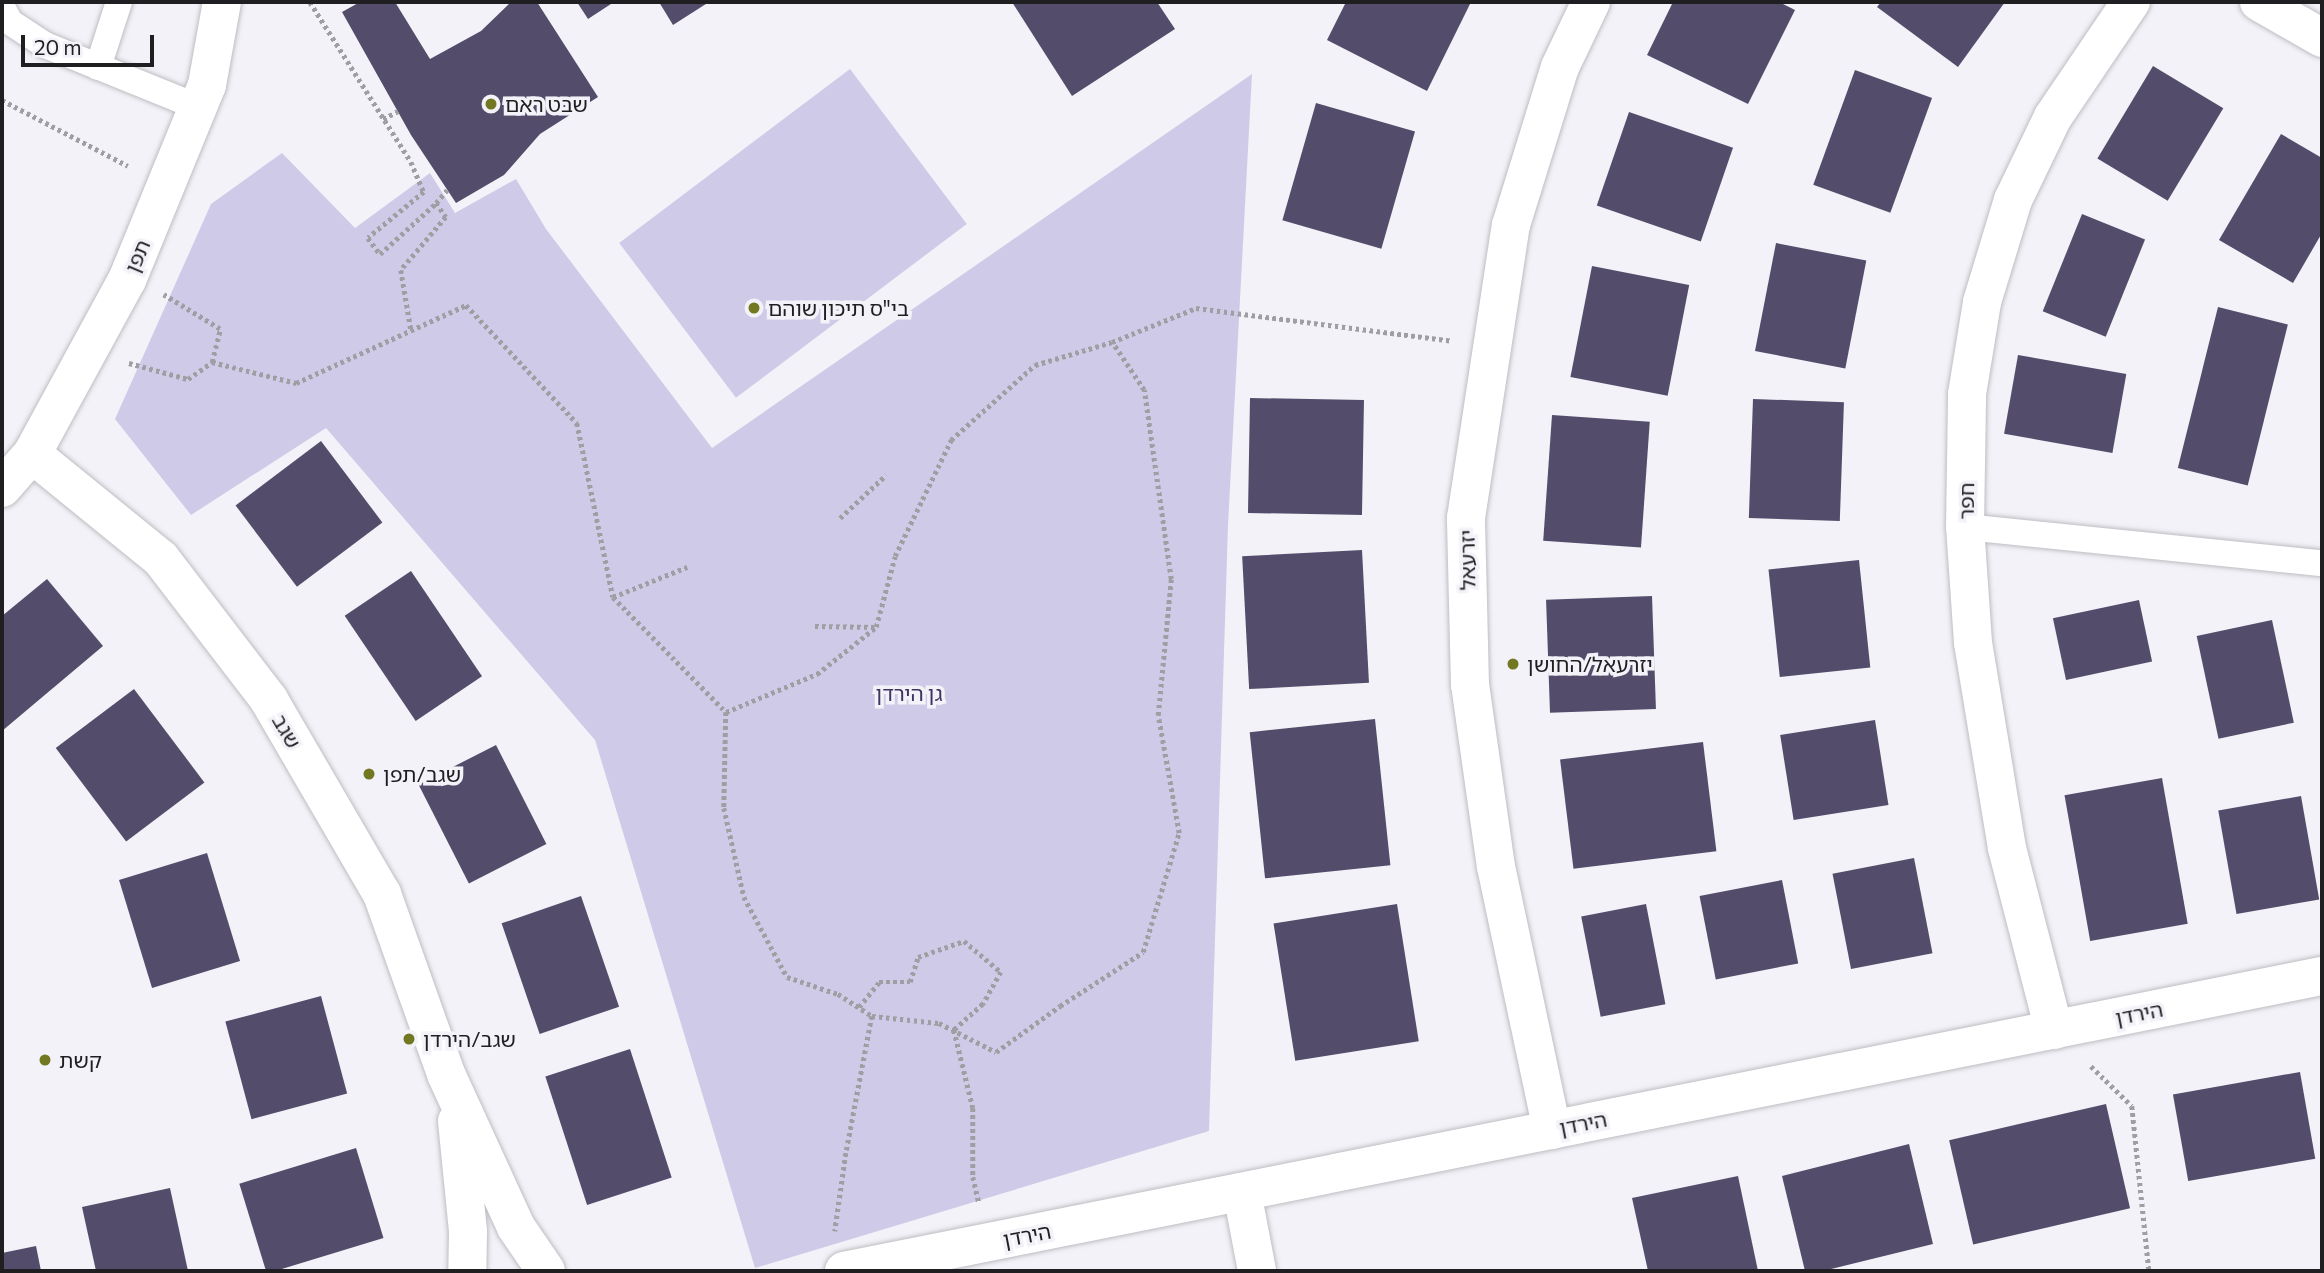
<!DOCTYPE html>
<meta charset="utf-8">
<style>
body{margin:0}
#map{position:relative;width:2324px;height:1273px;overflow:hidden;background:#f3f2f8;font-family:Commissioner,"Noto Sans Hebrew",sans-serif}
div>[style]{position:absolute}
.green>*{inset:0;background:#cfcae8;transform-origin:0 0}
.building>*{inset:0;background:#534d6b;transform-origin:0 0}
.path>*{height:4.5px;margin-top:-2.25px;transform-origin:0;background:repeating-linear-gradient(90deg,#9f9ea2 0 3.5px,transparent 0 7px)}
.roads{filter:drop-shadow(0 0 2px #bebdc2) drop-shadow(0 0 2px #bebdc2)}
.lane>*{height:26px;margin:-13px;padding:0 13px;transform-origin:13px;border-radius:13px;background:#fff}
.street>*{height:38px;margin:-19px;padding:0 19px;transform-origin:19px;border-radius:19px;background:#fff}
.dots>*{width:19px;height:19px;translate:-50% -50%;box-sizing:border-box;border:4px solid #f3f2f8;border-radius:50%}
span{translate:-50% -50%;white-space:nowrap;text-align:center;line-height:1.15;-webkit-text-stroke:7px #f3f2f8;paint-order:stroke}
.poi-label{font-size:21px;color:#1f1e20}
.left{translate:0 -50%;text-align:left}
.street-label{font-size:21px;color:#1f1e20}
.park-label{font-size:21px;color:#3e3362}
.frame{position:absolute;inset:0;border:4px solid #1f1e20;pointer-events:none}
.scale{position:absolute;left:21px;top:35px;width:133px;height:32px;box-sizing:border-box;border:4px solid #1f1e20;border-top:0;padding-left:9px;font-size:21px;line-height:24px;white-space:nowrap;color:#1f1e20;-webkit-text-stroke:5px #f3f2f8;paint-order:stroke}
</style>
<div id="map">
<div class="green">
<i style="left:850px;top:69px;width:194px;height:289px;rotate:53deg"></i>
<i style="clip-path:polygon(1252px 74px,1228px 525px,1209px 1131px,755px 1268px,595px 740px,326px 428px,191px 515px,115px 419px,211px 204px,282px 153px,355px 228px,430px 173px,455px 213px,516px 179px,546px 229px,712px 448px)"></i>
</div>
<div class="building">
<i style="clip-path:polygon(360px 2px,395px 2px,430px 59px,481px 31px,511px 2px,537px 2px,598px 97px,540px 134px,504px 175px,456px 203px,411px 135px,342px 12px)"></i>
<i style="clip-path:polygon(577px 2px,614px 2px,588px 19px)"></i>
<i style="clip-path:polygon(659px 2px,709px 2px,673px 25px)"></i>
<i style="clip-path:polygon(1012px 2px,1157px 2px,1175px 29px,1072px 96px)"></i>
<i style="clip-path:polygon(1346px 2px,1471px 2px,1427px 91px,1327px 40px)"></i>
<i style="clip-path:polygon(1673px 2px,1779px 2px,1795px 10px,1748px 104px,1647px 55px)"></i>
<i style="clip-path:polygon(1881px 2px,2005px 2px,1958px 67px,1877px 7px)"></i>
<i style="left:2153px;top:66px;width:82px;height:108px;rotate:31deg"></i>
<i style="left:1855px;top:70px;width:82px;height:122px;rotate:20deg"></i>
<i style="left:1316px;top:103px;width:103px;height:122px;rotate:16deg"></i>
<i style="left:1629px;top:112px;width:110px;height:99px;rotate:19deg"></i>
<i style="clip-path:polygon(2281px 134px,2322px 158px,2322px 233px,2293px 283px,2219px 240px)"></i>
<i style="left:2082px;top:214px;width:68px;height:105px;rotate:22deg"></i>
<i style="left:1776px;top:243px;width:92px;height:110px;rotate:11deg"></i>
<i style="left:1592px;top:266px;width:99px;height:113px;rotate:11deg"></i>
<i style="left:2218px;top:307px;width:72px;height:166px;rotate:14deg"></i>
<i style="left:2018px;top:355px;width:110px;height:80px;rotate:10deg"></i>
<i style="left:1250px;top:398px;width:114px;height:115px;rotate:1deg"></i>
<i style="left:1753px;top:399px;width:91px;height:119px;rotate:2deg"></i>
<i style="left:1552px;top:415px;width:98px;height:126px;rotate:4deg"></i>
<i style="left:321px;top:441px;width:102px;height:107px;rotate:53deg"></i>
<i style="left:1362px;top:550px;width:133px;height:120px;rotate:87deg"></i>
<i style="left:1859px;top:560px;width:108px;height:91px;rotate:84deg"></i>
<i style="left:411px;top:571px;width:127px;height:80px;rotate:56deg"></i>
<i style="clip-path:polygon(47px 579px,103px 646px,2px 731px,2px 616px)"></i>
<i style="left:1652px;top:596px;width:113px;height:106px;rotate:88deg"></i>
<i style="left:2139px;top:600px;width:63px;height:88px;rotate:78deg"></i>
<i style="left:2272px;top:620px;width:105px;height:77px;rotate:78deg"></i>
<i style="left:134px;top:689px;width:117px;height:98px;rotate:53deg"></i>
<i style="left:1375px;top:719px;width:147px;height:126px;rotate:84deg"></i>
<i style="left:1875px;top:720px;width:86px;height:96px;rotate:81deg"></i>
<i style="left:1703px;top:742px;width:110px;height:144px;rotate:83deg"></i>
<i style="left:496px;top:745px;width:111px;height:87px;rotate:63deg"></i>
<i style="left:2162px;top:778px;width:148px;height:99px;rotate:80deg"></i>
<i style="left:2301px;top:796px;width:105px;height:84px;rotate:80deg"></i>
<i style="left:207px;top:853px;width:113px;height:92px;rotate:73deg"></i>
<i style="left:1914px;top:858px;width:97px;height:83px;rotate:79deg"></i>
<i style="left:1782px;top:880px;width:85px;height:84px;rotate:79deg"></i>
<i style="left:581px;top:896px;width:117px;height:84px;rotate:71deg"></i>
<i style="left:1397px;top:904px;width:139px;height:125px;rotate:81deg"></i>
<i style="left:1646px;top:904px;width:102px;height:66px;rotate:79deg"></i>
<i style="left:321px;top:996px;width:101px;height:99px;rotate:75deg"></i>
<i style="left:630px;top:1049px;width:135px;height:89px;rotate:72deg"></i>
<i style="left:2300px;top:1072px;width:88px;height:129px;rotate:80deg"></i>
<i style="left:2106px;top:1104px;width:107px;height:161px;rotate:77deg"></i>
<i style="clip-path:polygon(1909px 1144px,1933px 1244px,1823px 1271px,1805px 1271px,1782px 1176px)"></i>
<i style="left:356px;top:1148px;width:94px;height:122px;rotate:73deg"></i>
<i style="clip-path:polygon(1738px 1176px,1758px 1271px,1648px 1271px,1632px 1198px)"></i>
<i style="clip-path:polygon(170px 1188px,188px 1271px,96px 1271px,82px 1207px)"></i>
<i style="clip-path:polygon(36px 1246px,41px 1271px,2px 1271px,2px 1253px)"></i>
</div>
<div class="path">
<i style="left:310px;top:2px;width:189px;rotate:57.7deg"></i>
<i style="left:411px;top:162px;width:33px;rotate:67deg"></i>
<i style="left:424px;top:192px;width:72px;rotate:140.6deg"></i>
<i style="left:368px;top:238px;width:20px;rotate:53deg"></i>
<i style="left:380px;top:254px;width:76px;rotate:-42.3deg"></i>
<i style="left:436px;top:203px;width:17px;rotate:54deg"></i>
<i style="left:446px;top:217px;width:70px;rotate:130.3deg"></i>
<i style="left:401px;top:270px;width:61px;rotate:80.5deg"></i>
<i style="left:2px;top:100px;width:142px;rotate:27.6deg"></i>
<i style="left:383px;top:119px;width:17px;rotate:-28deg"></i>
<i style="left:436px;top:203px;width:17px;rotate:-50deg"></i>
<i style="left:212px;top:362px;width:87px;rotate:14deg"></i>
<i style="left:296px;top:383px;width:187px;rotate:-24.6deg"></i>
<i style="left:466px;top:305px;width:162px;rotate:46.8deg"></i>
<i style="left:577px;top:423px;width:178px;rotate:78.3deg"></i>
<i style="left:613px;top:597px;width:161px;rotate:45.5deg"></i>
<i style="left:726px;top:712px;width:96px;rotate:91.2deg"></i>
<i style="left:724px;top:808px;width:91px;rotate:77.3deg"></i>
<i style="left:744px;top:897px;width:91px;rotate:61.7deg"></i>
<i style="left:787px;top:977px;width:54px;rotate:18.4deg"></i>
<i style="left:838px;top:994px;width:40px;rotate:32.9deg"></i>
<i style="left:872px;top:1016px;width:139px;rotate:100.7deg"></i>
<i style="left:846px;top:1153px;width:79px;rotate:98deg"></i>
<i style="left:129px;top:363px;width:61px;rotate:15.2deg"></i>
<i style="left:188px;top:379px;width:29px;rotate:-35deg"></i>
<i style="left:212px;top:362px;width:34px;rotate:-76deg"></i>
<i style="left:220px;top:329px;width:66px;rotate:-148.7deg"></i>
<i style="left:840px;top:518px;width:63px;rotate:-43.1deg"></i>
<i style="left:613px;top:597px;width:80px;rotate:-22.1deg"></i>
<i style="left:815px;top:626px;width:61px;rotate:0.9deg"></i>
<i style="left:876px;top:627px;width:73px;rotate:-75deg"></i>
<i style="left:895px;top:556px;width:129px;rotate:-64.2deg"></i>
<i style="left:951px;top:440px;width:113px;rotate:-41.8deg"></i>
<i style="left:1035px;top:365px;width:80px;rotate:-16.6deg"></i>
<i style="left:726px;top:712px;width:99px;rotate:-22.7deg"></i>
<i style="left:817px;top:674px;width:75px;rotate:-38.5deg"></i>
<i style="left:859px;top:1007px;width:32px;rotate:-51deg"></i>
<i style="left:879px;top:982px;width:31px"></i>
<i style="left:910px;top:982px;width:26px;rotate:-72deg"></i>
<i style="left:918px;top:957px;width:49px;rotate:-19.2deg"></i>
<i style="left:964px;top:941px;width:48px;rotate:40deg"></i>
<i style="left:1001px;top:972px;width:37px;rotate:119deg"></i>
<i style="left:983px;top:1004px;width:39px;rotate:138deg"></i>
<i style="left:954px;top:1030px;width:80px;rotate:76.3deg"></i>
<i style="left:973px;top:1108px;width:69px;rotate:90deg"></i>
<i style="left:973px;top:1177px;width:26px;rotate:77deg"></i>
<i style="left:872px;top:1016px;width:67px;rotate:6deg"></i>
<i style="left:939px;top:1023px;width:64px;rotate:27deg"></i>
<i style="left:996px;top:1052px;width:79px;rotate:-35.7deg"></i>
<i style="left:1060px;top:1006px;width:99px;rotate:-33deg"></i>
<i style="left:1143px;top:952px;width:124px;rotate:-73.2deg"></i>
<i style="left:1179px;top:833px;width:120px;rotate:-100.1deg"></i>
<i style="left:1158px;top:715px;width:137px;rotate:-84.5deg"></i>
<i style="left:1171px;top:579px;width:191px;rotate:-98.1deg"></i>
<i style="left:1144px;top:390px;width:58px;rotate:-123.7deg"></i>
<i style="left:1112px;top:342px;width:91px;rotate:-22deg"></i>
<i style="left:1196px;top:308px;width:258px;rotate:7.3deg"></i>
<i style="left:2091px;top:1066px;width:57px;rotate:44.3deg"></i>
<i style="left:2132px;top:1106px;width:166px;rotate:84.1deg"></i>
</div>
<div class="roads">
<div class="lane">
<i style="left:2px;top:7px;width:17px;rotate:62deg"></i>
<i style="left:10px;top:22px;width:42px;rotate:33.3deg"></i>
<i style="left:45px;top:45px;width:165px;rotate:22.1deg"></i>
<i style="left:98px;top:67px;width:68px;rotate:-72.1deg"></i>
<i style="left:1965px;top:527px;width:359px;rotate:5.8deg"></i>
</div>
<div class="street">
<i style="left:2259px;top:2px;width:73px;rotate:29.7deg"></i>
<i style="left:32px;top:454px;width:166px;rotate:39.1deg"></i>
<i style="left:161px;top:559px;width:178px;rotate:52.5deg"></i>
<i style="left:269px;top:700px;width:225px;rotate:59.8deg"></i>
<i style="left:382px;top:894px;width:191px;rotate:70.4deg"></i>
<i style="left:446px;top:1074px;width:168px;rotate:65.4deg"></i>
<i style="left:516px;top:1227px;width:53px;rotate:55.7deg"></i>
<i style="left:2px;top:488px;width:45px;rotate:-48.6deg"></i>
<i style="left:32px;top:454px;width:198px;rotate:-61.4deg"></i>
<i style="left:127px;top:280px;width:211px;rotate:-67.7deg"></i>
<i style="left:207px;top:85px;width:84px;rotate:-79.8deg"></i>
<i style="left:2054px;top:1030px;width:188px;rotate:-104.5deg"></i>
<i style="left:2007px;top:848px;width:208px;rotate:-99.4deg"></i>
<i style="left:1973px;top:643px;width:116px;rotate:-93.9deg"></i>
<i style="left:1965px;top:527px;width:133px;rotate:-89.1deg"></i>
<i style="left:1967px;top:394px;width:93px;rotate:-80.7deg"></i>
<i style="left:1982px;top:302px;width:107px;rotate:-73.1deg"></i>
<i style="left:2013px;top:200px;width:92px;rotate:-64.3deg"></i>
<i style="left:2053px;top:117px;width:139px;rotate:-55.9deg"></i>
<i style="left:457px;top:1121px;width:112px;rotate:84.3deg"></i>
<i style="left:468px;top:1232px;width:39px;rotate:91deg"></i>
<i style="left:1552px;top:1130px;width:269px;rotate:-102deg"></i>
<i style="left:1496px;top:867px;width:184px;rotate:-98.1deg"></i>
<i style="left:1470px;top:685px;width:167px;rotate:-91.4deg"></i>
<i style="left:1466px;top:518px;width:296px;rotate:-81.3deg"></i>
<i style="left:1511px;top:225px;width:165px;rotate:-72.8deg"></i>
<i style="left:1560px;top:67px;width:72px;rotate:-64.5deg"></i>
<i style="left:1242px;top:1192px;width:80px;rotate:79.2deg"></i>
<i style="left:844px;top:1271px;width:1507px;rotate:-11.29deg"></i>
</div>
</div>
<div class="dots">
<i style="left:491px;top:104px;background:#727821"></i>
<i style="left:754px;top:308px;background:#727821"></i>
<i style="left:1513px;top:664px;background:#727821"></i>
<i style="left:369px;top:774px;background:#727821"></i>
<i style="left:409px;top:1039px;background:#727821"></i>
<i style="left:45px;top:1060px;background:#727821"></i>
</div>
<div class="poi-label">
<span class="left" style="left:505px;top:104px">שבט ראם</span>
<span class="left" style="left:768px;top:308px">בי"ס תיכון שוהם</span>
<span class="left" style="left:1527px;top:664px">יזרעאל/החושן</span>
<span class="left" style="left:383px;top:774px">שגב/תפן</span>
<span class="left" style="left:423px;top:1039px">שגב/הירדן</span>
<span class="left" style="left:59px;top:1060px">קשת</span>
</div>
<div class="street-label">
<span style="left:137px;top:256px;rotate:-67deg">תפן</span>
<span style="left:1966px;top:501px;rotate:-89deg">חפר</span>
<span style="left:1467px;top:560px;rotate:-91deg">יזרעאל</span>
<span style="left:287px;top:731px;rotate:60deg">שגב</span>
<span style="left:2139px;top:1013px;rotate:-11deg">הירדן</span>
<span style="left:1583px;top:1123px;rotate:-11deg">הירדן</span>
<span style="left:1027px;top:1235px;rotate:-11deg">הירדן</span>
</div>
<div class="park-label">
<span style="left:909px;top:693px">גן הירדן</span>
</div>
<div class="frame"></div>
<div class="scale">20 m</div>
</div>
